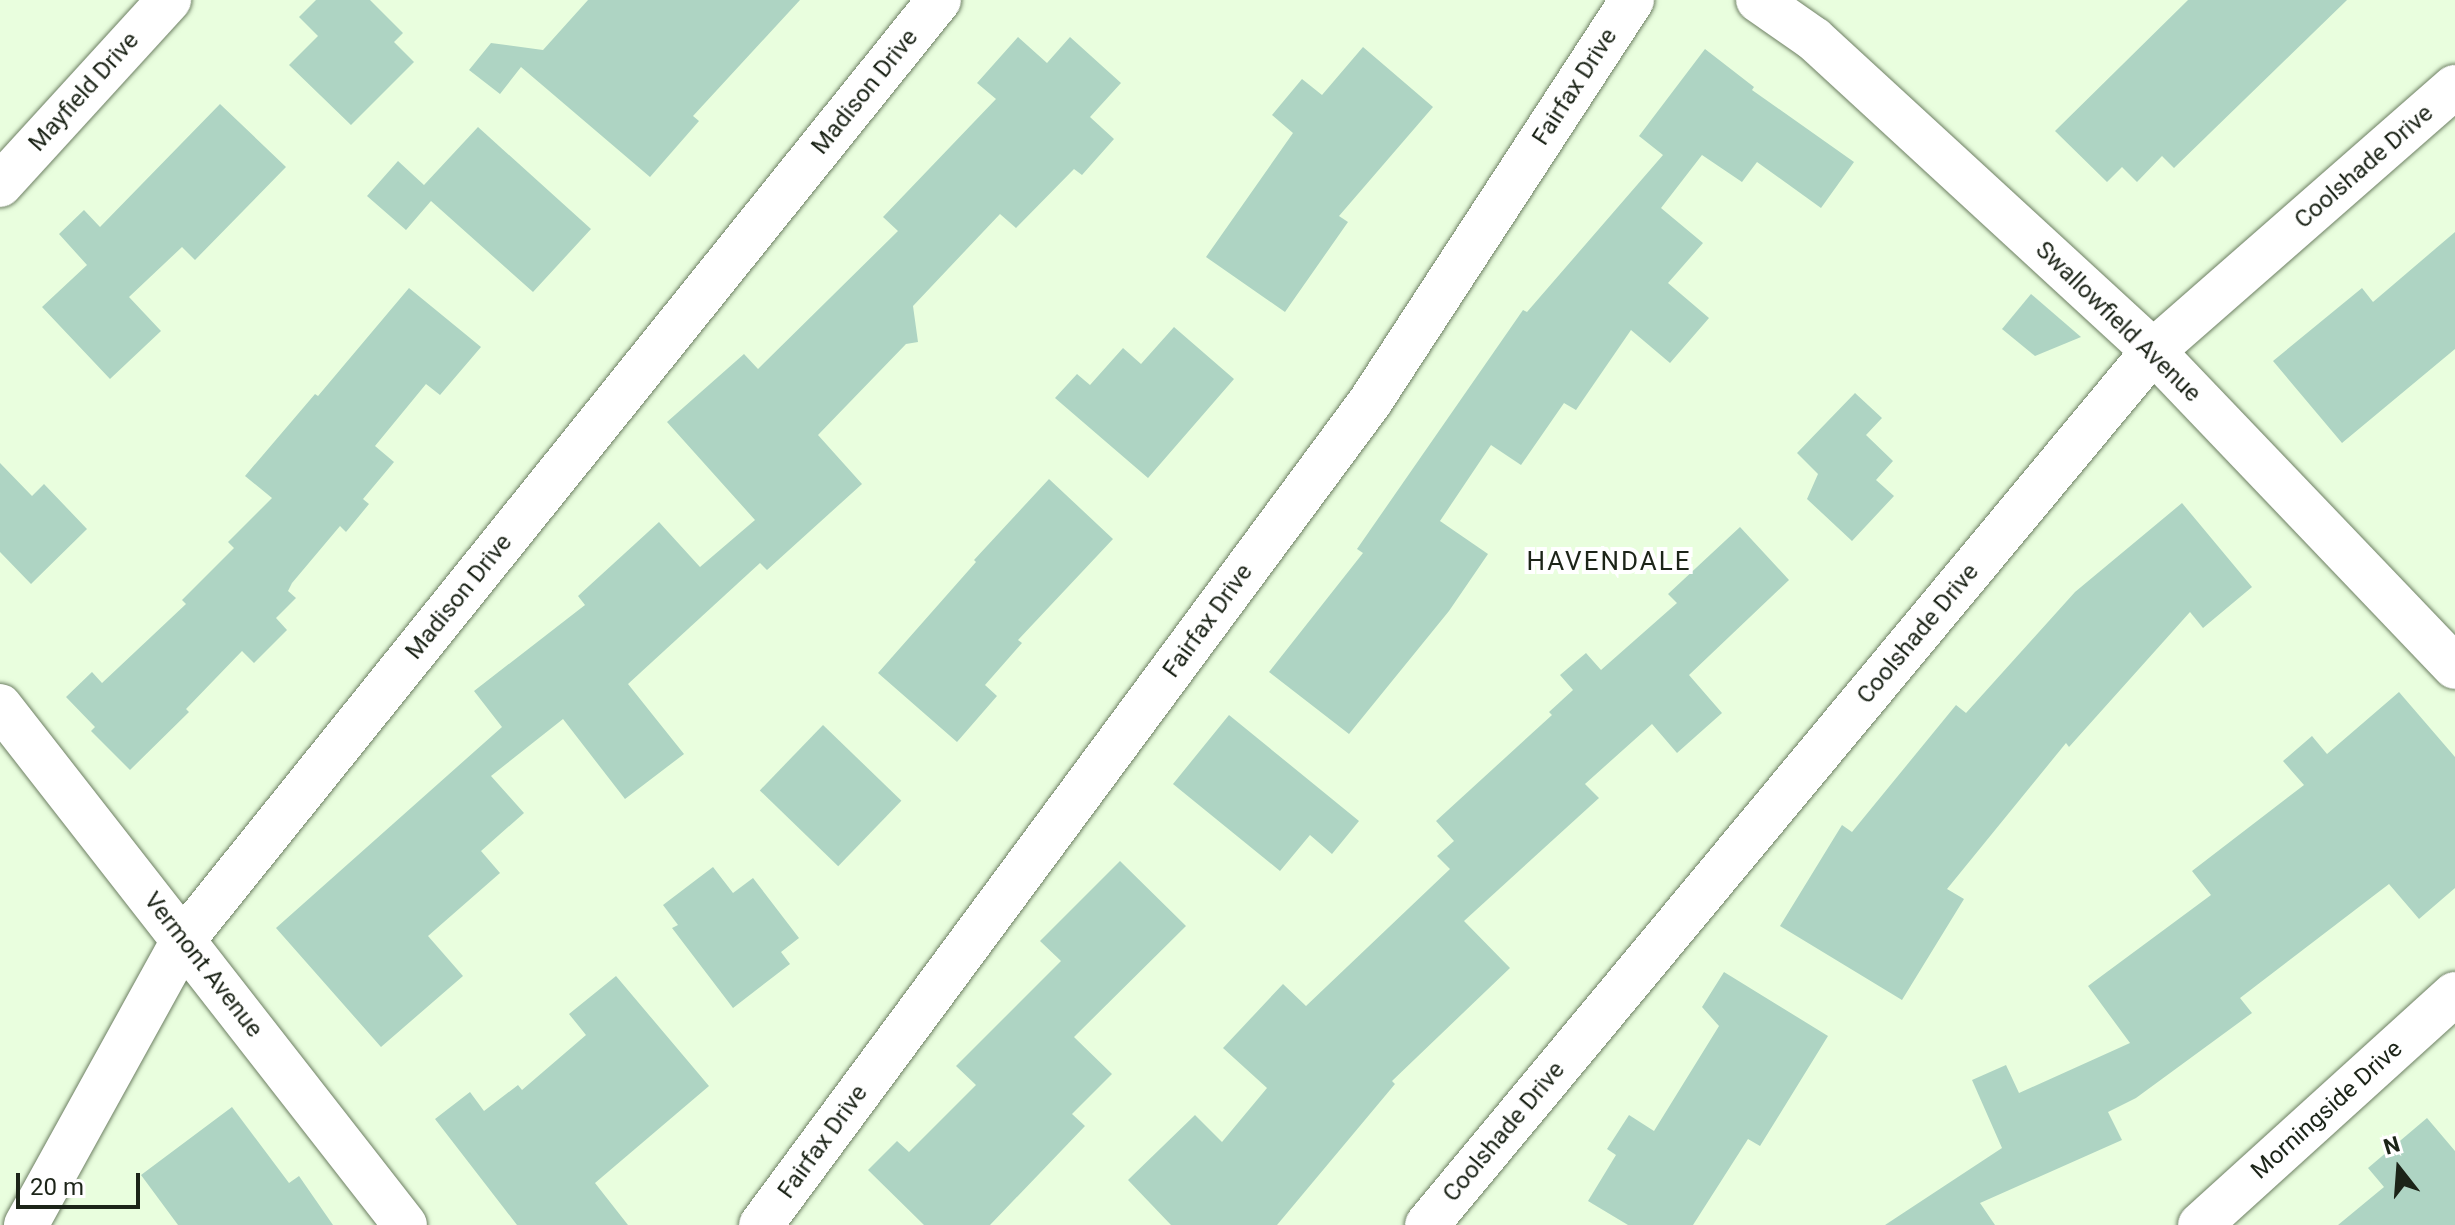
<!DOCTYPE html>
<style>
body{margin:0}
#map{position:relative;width:2455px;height:1225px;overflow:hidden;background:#e9fede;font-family:Roboto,sans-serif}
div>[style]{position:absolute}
.building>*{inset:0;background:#aed4c3;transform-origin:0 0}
.roads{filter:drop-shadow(0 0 2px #6d7f63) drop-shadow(0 0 2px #6d7f63)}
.minor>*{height:44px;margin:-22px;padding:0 22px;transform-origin:22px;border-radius:22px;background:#fff}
span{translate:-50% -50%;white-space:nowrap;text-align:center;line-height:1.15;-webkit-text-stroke:8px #fff;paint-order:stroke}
.street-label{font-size:24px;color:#1c2418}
.neighbourhood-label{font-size:26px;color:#1c2418;letter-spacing:2px}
.north{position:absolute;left:2359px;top:1129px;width:80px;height:80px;-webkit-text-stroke:6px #fff;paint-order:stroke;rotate:343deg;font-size:22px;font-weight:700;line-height:32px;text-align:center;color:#1c2418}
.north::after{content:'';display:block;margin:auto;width:28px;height:36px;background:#1c2418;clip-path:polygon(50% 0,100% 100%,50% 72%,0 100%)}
.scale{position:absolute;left:16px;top:1173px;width:124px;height:36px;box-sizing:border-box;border:4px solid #1c2418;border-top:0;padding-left:10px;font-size:24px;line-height:28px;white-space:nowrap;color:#1c2418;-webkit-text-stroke:6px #fff;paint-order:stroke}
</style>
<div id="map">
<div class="building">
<i style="clip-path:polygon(316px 0,370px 0,403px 33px,394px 42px,414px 62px,351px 125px,289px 65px,318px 36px,299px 17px)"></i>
<i style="clip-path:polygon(588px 0,800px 0,693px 116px,699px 121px,650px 177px,521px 67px,500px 94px,469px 70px,491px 43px,543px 50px)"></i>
<i style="clip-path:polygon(2188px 0,2347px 0,2174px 168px,2162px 156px,2137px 182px,2122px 167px,2107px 182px,2055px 131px)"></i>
<i style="clip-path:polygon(1018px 37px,1047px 63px,1070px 37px,1121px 83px,1090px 117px,1114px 139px,1082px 175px,1074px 169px,1016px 228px,1000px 214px,913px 306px,918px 342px,906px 344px,818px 435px,862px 484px,767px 570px,760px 563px,628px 684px,684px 754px,625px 799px,563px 719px,491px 776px,524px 813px,481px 851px,500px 873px,428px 936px,463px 976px,381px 1047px,276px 928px,502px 727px,474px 691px,585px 605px,578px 596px,659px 522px,700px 567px,755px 520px,667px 422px,744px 354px,758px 369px,898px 231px,883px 217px,996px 99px,977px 83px)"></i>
<i style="clip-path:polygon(1363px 47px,1433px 107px,1339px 216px,1348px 222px,1285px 312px,1206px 257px,1293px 133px,1272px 115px,1302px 79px,1322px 95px)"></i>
<i style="clip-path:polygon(1705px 49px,1754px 87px,1752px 90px,1854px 162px,1821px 208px,1757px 162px,1742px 182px,1702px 155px,1661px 208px,1703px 243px,1668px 283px,1709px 318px,1670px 363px,1631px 330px,1576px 410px,1564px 403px,1521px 465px,1491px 445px,1440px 521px,1488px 554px,1449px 611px,1349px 734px,1269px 672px,1363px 553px,1357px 549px,1523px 310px,1527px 312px,1663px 155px,1639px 136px)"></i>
<i style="clip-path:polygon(220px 104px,286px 167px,195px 260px,182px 247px,129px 297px,161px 331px,110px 379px,42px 307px,87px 265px,59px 234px,84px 210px,100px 227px)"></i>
<i style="clip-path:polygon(478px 127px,591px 229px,533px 292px,431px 201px,406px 230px,367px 196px,398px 161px,424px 185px)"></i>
<i style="clip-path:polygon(2455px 232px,2455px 349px,2342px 443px,2273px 361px,2362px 288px,2373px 302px)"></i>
<i style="clip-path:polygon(409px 288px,481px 347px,440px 395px,426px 384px,375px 446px,394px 462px,363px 499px,369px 504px,346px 532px,340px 526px,292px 583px,288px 591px,296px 598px,276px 618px,287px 630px,254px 663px,242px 651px,186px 709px,189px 712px,130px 770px,91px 731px,95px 727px,66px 697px,92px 672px,102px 683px,186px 604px,182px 600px,234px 548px,228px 542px,272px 498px,245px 476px,315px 394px,318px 396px)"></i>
<i style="clip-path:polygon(2031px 294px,2081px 337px,2035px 356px,2002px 329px)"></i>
<i style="clip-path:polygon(1174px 327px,1234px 379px,1148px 478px,1055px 398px,1077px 374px,1090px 385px,1123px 348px,1141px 364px)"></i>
<i style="clip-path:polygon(1855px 393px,1882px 418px,1866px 435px,1893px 461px,1876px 480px,1894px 496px,1852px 541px,1807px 499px,1818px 474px,1797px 453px)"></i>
<i style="clip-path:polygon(0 463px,32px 496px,44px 484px,87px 529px,31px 584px,0 552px)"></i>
<i style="clip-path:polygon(1049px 479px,1113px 539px,1018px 640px,1022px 643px,985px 685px,997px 696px,957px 742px,878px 673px,976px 562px,974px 560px)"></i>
<i style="clip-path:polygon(2182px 503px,2252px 587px,2203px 628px,2190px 612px,2069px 747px,2066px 743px,1947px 889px,1964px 899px,1902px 1000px,1780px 926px,1842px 825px,1852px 832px,1956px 705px,1966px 713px,2075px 592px)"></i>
<i style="clip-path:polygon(1740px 527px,1789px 580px,1689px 675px,1722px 713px,1677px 753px,1652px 724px,1585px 784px,1599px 798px,1464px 921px,1510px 968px,1392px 1081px,1395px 1084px,1277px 1225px,1171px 1225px,1128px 1180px,1195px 1115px,1222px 1142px,1267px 1088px,1223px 1048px,1283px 984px,1306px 1006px,1450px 869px,1437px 856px,1454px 841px,1436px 821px,1552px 715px,1549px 712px,1573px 690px,1560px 675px,1586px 653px,1601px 670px,1677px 603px,1668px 594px)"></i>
<i style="clip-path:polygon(2399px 692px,2455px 757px,2455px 888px,2419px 919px,2389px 884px,2240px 998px,2252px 1013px,2136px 1098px,2108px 1112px,2122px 1140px,1980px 1203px,1995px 1225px,1885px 1225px,2002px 1148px,1972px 1080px,2006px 1065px,2019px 1093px,2130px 1043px,2088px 986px,2211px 895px,2192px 871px,2304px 785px,2283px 761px,2312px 736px,2327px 754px)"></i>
<i style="clip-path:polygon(1229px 715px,1359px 821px,1332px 854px,1310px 835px,1280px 871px,1173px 784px)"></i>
<i style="left:823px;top:725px;width:109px;height:91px;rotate:44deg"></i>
<i style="clip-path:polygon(1120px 861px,1186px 926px,1074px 1037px,1112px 1074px,1072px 1114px,1085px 1126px,990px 1225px,924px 1225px,868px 1170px,897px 1141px,909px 1152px,976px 1085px,956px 1066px,1061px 961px,1040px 941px)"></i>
<i style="clip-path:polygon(713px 867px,733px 893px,753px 878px,799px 938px,781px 952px,790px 964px,733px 1008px,672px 928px,678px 925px,663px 905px)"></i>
<i style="clip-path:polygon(1724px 972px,1828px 1036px,1760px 1146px,1748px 1139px,1693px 1225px,1628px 1225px,1588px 1201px,1616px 1155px,1607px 1149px,1629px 1115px,1654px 1131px,1719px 1026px,1702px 1007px)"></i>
<i style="clip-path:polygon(616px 976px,709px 1086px,595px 1183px,628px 1225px,517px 1225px,435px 1119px,470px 1092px,484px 1111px,518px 1085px,522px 1090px,586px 1035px,569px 1014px)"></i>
<i style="clip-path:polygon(232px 1107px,289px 1183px,299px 1176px,333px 1225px,178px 1225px,141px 1175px)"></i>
<i style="clip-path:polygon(2427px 1118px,2455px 1151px,2455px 1225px,2338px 1225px,2384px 1187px,2368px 1168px)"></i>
</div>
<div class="roads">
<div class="minor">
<i style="left:1758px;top:0;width:68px;rotate:34.9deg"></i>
<i style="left:1814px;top:39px;width:461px;rotate:42.6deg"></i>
<i style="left:2153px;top:351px;width:437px;rotate:46.3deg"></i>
<i style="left:0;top:185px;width:251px;rotate:-47.6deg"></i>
<i style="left:0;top:706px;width:658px;rotate:52.03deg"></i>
<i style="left:26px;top:1225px;width:327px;rotate:-61.1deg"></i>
<i style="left:184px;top:939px;width:1205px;rotate:-51.2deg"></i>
<i style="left:761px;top:1225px;width:1024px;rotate:-53.5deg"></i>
<i style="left:1370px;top:402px;width:480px;rotate:-56.9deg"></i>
<i style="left:1427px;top:1225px;width:1136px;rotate:-50.28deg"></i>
<i style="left:2153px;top:351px;width:401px;rotate:-41.2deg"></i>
<i style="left:2200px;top:1225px;width:344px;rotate:-42.2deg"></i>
</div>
</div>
<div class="street-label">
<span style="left:1575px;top:87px;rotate:-57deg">Fairfax Drive</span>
<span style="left:84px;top:92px;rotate:-48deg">Mayfield Drive</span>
<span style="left:865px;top:92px;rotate:-51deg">Madison Drive</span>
<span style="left:2364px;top:167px;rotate:-41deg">Coolshade Drive</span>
<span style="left:2118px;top:322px;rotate:44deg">Swallowfield Avenue</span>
<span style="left:459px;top:597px;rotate:-51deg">Madison Drive</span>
<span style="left:1208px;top:621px;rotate:-54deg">Fairfax Drive</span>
<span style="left:1918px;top:634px;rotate:-50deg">Coolshade Drive</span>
<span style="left:203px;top:965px;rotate:52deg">Vermont Avenue</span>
<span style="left:2327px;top:1110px;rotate:-42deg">Morningside Drive</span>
<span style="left:1504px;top:1132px;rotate:-50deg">Coolshade Drive</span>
<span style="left:823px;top:1142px;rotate:-54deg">Fairfax Drive</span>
</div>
<div class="neighbourhood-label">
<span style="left:1609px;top:562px">HAVENDALE</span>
</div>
<div class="north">N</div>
<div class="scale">20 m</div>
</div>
